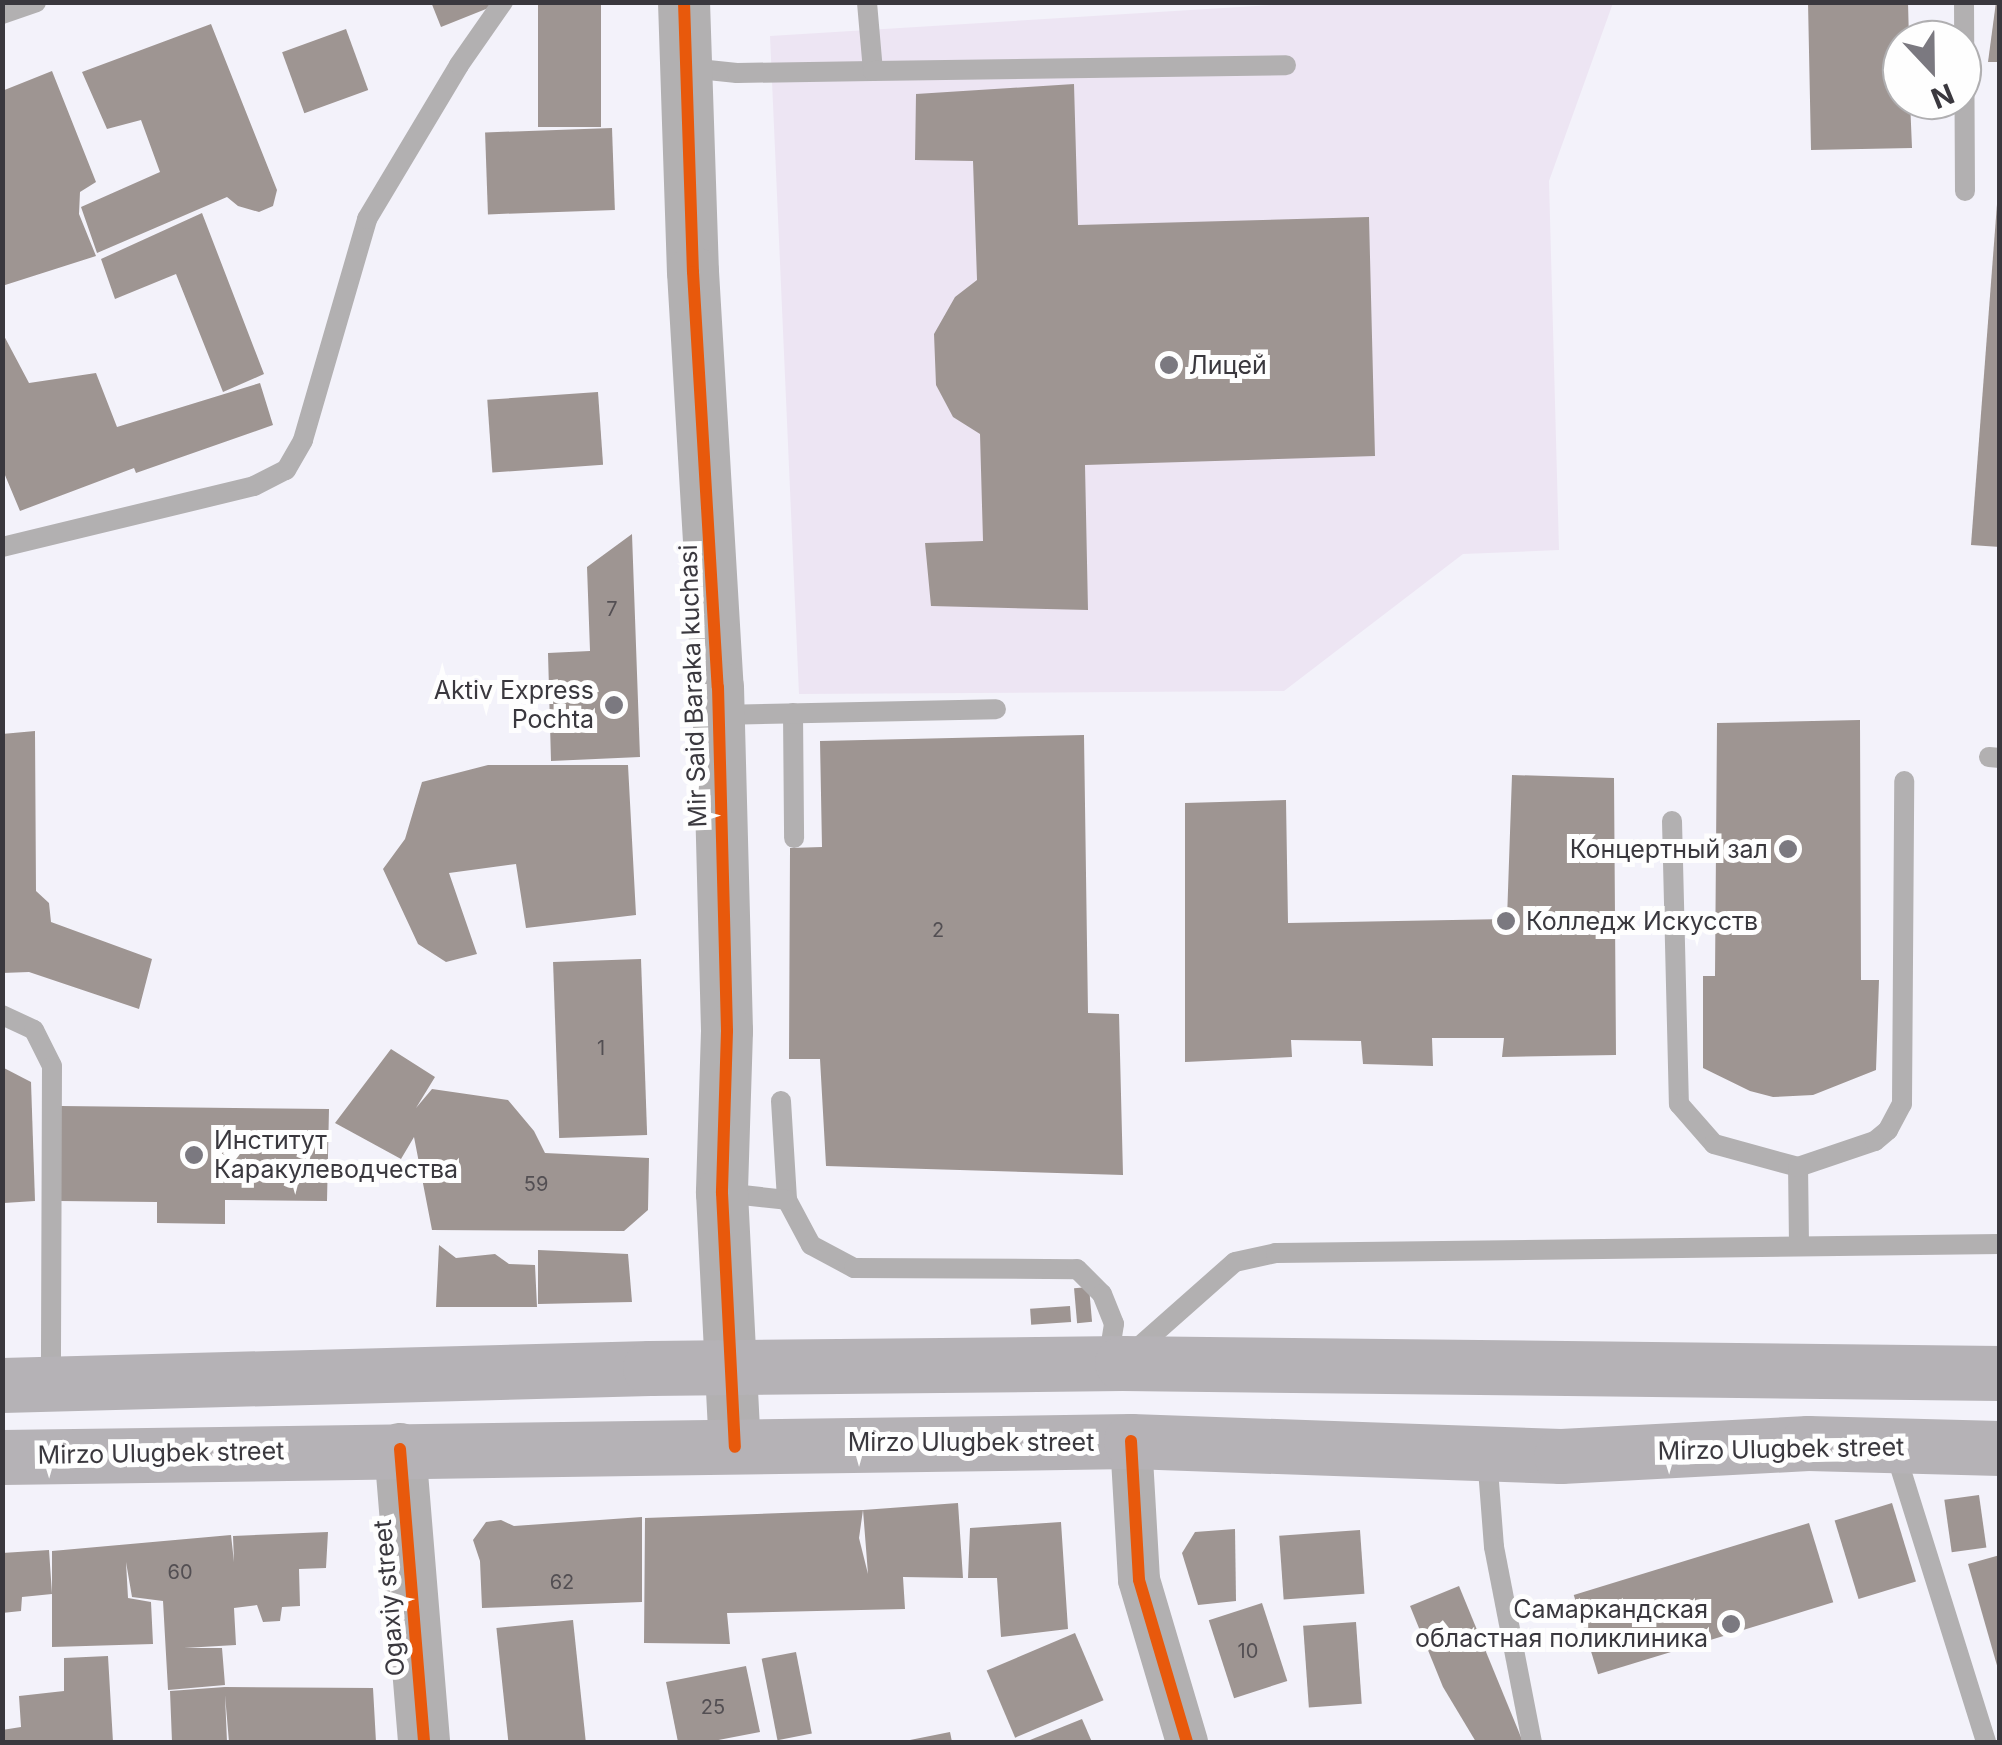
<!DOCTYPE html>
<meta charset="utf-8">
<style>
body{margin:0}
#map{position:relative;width:2002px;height:1745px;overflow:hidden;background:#f3f2fa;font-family:Inter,sans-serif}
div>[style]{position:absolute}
.education>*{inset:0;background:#ede5f3}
.building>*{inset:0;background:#9e9592;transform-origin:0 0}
.service>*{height:20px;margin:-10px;padding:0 10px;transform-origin:10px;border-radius:10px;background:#b2b0b1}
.minor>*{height:42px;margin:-21px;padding:0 21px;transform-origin:21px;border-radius:21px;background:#b2b0b1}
.tertiary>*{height:52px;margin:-26px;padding:0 26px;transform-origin:26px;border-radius:26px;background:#b2b0b1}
.primary>*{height:55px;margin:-27.5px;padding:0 27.5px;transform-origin:27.5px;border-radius:27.5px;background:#b5b2b6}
.cycleway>*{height:12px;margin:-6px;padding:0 6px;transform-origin:6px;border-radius:6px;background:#e8590c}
.dots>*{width:28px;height:28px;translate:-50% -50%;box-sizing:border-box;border:5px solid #fefefe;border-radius:50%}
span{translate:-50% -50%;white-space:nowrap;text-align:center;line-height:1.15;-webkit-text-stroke:10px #fefefe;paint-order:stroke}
.number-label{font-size:20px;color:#534f53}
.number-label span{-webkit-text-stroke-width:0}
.poi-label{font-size:25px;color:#3a383e}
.left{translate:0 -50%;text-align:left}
.right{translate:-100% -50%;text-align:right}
.street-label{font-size:25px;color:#3a383e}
.frame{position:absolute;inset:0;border:5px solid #3a383e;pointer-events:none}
.north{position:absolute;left:1882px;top:20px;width:100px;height:100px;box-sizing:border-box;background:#fefefe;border:2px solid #b0afb1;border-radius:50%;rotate:158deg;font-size:28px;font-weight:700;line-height:40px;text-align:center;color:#3a383e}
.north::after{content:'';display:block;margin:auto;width:35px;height:45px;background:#7b7980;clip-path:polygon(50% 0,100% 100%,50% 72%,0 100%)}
</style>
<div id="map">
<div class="education">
<i style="clip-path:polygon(1306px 3px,1613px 3px,1549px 181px,1559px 550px,1463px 554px,1284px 691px,799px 694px,770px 36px)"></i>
</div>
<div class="building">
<i style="clip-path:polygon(431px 2px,501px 2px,501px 3px,441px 27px)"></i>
<i style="left:538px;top:2px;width:63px;height:125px"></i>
<i style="clip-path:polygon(1808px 2px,1908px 2px,1909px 40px,1902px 40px,1902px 100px,1910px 100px,1912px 148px,1811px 150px)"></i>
<i style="clip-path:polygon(1996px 2px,2000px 2px,2000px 62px,1988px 62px)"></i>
<i style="clip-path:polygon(211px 24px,277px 190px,273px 206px,259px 212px,238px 206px,227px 197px,97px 253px,81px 207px,160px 172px,141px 120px,107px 129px,82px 72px)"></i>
<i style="left:346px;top:29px;width:65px;height:68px;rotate:70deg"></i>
<i style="clip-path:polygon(52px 71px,96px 182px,80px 192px,79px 214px,96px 256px,2px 286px,2px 91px)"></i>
<i style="clip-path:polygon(1074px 84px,1078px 225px,1369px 217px,1375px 456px,1085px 465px,1088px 610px,931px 606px,925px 543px,983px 541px,980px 434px,953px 417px,936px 385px,934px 334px,955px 297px,977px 280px,973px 161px,915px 160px,916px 94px)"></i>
<i style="left:612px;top:128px;width:82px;height:127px;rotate:88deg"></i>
<i style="clip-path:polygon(1997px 204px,2000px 204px,2000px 547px,1971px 545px)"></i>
<i style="clip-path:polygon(202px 213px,264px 374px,223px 392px,176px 274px,115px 299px,101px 259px)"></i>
<i style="clip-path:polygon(2px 332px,29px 383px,96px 373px,117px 427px,260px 383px,273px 425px,136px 473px,134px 468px,20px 511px,2px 468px)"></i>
<i style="left:598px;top:392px;width:73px;height:111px;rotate:86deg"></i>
<i style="clip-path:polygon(632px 534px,640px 757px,551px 761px,548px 653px,590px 651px,587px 567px)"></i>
<i style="clip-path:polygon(1860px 720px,1861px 980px,1879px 980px,1876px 1070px,1813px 1095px,1773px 1097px,1750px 1091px,1703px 1068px,1703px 976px,1715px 976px,1717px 723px)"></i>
<i style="clip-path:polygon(35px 731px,36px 891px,49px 903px,51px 922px,152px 959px,139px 1009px,29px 972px,2px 973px,2px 734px)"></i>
<i style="clip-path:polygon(1084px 735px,1088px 1013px,1119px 1014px,1123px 1175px,826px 1166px,820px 1059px,789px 1059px,790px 848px,822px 847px,820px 741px)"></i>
<i style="clip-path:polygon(488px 765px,628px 765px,636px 915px,526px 928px,516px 864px,449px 873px,477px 954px,446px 962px,418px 944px,383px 869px,405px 839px,422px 782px)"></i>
<i style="clip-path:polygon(1512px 775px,1614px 778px,1616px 1055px,1502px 1057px,1504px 1038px,1432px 1038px,1433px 1066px,1363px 1064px,1361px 1041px,1291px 1040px,1292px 1057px,1185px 1062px,1185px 803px,1286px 800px,1288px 923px,1507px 919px)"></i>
<i style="left:641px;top:959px;width:176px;height:88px;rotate:88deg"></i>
<i style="clip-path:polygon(391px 1049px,435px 1077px,416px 1108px,432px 1089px,508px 1100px,534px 1131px,545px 1153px,649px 1158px,648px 1210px,624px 1231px,432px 1230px,414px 1137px,401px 1159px,335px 1123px)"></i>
<i style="clip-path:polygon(2px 1067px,31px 1082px,35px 1201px,4px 1203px)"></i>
<i style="clip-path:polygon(61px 1106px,329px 1109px,327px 1201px,225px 1200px,225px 1224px,157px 1223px,157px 1202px,59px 1201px)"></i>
<i style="clip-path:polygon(439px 1245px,456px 1258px,495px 1254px,509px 1264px,535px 1265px,537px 1307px,436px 1307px)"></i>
<i style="clip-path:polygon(538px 1250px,628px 1254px,632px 1302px,538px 1304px)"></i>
<i style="left:1089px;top:1287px;width:35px;height:15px;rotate:85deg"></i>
<i style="left:1070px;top:1306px;width:16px;height:40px;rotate:86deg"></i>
<i style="left:1979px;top:1495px;width:53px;height:35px;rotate:82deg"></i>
<i style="clip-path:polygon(958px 1503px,963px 1578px,903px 1577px,905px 1609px,727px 1613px,730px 1644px,644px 1643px,645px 1518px,863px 1510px,859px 1538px,868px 1574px,863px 1510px)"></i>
<i style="left:1892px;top:1503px;width:82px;height:60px;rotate:73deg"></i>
<i style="clip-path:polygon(642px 1517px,642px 1602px,482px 1608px,480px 1561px,473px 1540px,486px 1522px,501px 1520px,514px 1526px)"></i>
<i style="clip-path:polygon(1061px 1522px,1068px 1629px,1001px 1637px,997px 1578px,968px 1578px,970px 1528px)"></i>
<i style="left:1809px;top:1523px;width:83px;height:246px;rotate:73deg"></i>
<i style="clip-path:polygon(1235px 1529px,1236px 1601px,1198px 1605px,1182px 1553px,1195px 1532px)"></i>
<i style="left:1360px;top:1530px;width:64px;height:81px;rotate:86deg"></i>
<i style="clip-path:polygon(328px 1532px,326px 1568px,299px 1569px,300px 1606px,282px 1607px,280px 1621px,263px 1622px,257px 1605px,234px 1608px,236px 1645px,184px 1648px,222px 1648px,225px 1685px,168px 1690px,163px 1601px,132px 1597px,126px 1562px,128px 1598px,151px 1602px,153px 1644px,52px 1647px,52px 1551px,231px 1535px,234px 1562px,233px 1536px)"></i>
<i style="clip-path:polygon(49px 1550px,52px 1594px,22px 1597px,21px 1611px,2px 1613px,2px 1553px)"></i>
<i style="clip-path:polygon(2000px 1555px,2000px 1669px,1998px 1669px,1968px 1564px)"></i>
<i style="clip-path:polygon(1459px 1586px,1523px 1742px,1476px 1742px,1443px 1687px,1410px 1606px)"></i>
<i style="left:1262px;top:1603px;width:82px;height:56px;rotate:72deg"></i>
<i style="left:573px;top:1620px;width:123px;height:77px;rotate:84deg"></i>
<i style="left:1356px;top:1622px;width:82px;height:53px;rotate:86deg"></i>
<i style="left:1075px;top:1633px;width:73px;height:96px;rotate:67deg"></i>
<i style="left:796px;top:1652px;width:83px;height:35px;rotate:79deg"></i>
<i style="clip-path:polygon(108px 1656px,113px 1742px,2px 1742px,2px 1730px,21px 1727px,19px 1696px,64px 1691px,64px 1658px)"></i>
<i style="clip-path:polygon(746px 1666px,760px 1732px,708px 1742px,678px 1742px,666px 1682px)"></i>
<i style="clip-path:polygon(225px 1687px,373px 1688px,376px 1742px,229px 1742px,225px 1695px,227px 1742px,172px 1742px,170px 1691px)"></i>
<i style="clip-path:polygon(1082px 1719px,1092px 1742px,1025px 1742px)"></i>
<i style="clip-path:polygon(950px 1732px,952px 1742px,905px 1742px,905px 1741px)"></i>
</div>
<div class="service">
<i style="left:1964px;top:2px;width:189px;rotate:89.7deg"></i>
<i style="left:2px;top:14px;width:36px;rotate:-19deg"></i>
<i style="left:689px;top:68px;width:48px;rotate:5.9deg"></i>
<i style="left:737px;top:73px;width:136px;rotate:-0.8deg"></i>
<i style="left:873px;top:71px;width:69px;rotate:-95deg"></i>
<i style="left:873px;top:71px;width:413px;rotate:-0.8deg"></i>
<i style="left:2px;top:547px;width:259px;rotate:-13.6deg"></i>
<i style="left:254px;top:486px;width:36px;rotate:-27deg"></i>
<i style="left:286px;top:470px;width:34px;rotate:-60deg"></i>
<i style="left:303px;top:440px;width:230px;rotate:-73.8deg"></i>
<i style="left:367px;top:219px;width:179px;rotate:-59.1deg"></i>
<i style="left:459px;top:65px;width:77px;rotate:-55.1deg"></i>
<i style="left:793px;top:713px;width:125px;rotate:89.5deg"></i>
<i style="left:719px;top:715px;width:277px;rotate:-1.2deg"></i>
<i style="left:1989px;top:757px;width:11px;rotate:5deg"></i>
<i style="left:1672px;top:821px;width:283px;rotate:88.6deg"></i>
<i style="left:1679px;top:1104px;width:53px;rotate:48.8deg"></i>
<i style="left:1714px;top:1144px;width:87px;rotate:15.3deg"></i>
<i style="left:2px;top:1015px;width:35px;rotate:25deg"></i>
<i style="left:34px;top:1030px;width:40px;rotate:63.4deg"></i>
<i style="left:52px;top:1066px;width:317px;rotate:90.2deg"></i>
<i style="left:781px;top:1101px;width:99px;rotate:86.5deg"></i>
<i style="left:787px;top:1200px;width:51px;rotate:61.9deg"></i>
<i style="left:811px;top:1245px;width:49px;rotate:28.1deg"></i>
<i style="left:854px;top:1268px;width:223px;rotate:0.3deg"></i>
<i style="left:1077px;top:1269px;width:35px;rotate:45deg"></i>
<i style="left:1102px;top:1294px;width:32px;rotate:68deg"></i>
<i style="left:1114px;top:1324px;width:37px;rotate:99deg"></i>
<i style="left:724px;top:1193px;width:63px;rotate:6.3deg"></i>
<i style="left:1799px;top:1245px;width:78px;rotate:-90.7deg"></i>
<i style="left:1798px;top:1167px;width:81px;rotate:-18.7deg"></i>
<i style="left:1875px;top:1141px;width:17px;rotate:-40deg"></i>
<i style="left:1888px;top:1130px;width:30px;rotate:-62deg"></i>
<i style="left:1902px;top:1104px;width:323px;rotate:-89.6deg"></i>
<i style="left:1132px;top:1353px;width:137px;rotate:-41.5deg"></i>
<i style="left:1235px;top:1262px;width:42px;rotate:-12.4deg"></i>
<i style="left:1276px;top:1253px;width:724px;rotate:-0.71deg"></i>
<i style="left:1894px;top:1448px;width:308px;rotate:72.6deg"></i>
<i style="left:1487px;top:1456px;width:91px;rotate:85.6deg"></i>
<i style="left:1494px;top:1547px;width:199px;rotate:79deg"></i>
</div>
<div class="minor">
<i style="left:1131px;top:1441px;width:139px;rotate:86.7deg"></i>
<i style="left:1139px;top:1580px;width:169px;rotate:73.5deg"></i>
</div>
<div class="tertiary">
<i style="left:684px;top:2px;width:270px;rotate:88.1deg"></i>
<i style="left:693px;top:272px;width:416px;rotate:86.6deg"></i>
<i style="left:718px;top:687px;width:344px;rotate:88.5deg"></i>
<i style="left:727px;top:1031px;width:162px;rotate:91.8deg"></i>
<i style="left:722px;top:1193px;width:254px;rotate:87.1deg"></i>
<i style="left:400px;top:1449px;width:294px;rotate:85.3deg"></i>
</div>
<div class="primary">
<i style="left:2px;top:1385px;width:648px;rotate:-1.5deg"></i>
<i style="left:650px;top:1368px;width:472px;rotate:-0.6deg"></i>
<i style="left:1122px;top:1363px;width:878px;rotate:0.65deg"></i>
<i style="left:2px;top:1457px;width:1129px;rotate:-0.81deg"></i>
<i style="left:1131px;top:1441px;width:430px;rotate:2deg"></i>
<i style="left:1561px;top:1456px;width:247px;rotate:-3deg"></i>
<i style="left:1808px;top:1443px;width:192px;rotate:1.5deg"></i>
</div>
<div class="cycleway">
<i style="left:684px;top:2px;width:270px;rotate:88.1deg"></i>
<i style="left:693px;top:272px;width:416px;rotate:86.6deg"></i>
<i style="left:718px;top:687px;width:344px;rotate:88.5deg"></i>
<i style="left:727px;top:1031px;width:162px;rotate:91.8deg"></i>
<i style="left:722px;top:1193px;width:254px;rotate:87.1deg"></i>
<i style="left:1131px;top:1441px;width:139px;rotate:86.7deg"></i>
<i style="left:1139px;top:1580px;width:169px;rotate:73.5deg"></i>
<i style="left:400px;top:1449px;width:294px;rotate:85.3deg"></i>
</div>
<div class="dots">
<i style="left:1169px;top:365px;background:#7b7980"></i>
<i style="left:614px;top:705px;background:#7b7980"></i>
<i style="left:1788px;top:849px;background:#7b7980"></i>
<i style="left:1506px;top:921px;background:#7b7980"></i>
<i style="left:194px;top:1155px;background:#7b7980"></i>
<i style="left:1731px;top:1624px;background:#7b7980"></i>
</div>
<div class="number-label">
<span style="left:612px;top:609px">7</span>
<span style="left:938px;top:930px">2</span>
<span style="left:601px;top:1048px">1</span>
<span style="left:536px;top:1184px">59</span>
<span style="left:180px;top:1572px">60</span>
<span style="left:562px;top:1582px">62</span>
<span style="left:1248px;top:1651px">10</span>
<span style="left:713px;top:1707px">25</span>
</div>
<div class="poi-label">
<span class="left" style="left:1189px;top:365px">Лицей</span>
<span class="right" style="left:594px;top:705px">Aktiv Express<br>Pochta</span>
<span class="right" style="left:1768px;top:849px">Концертный зал</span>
<span class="left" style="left:1526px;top:921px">Колледж Искусств</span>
<span class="left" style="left:214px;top:1155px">Институт<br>Каракулеводчества</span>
<span class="right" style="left:1708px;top:1624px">Самаркандская<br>областная поликлиника</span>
</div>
<div class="street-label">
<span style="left:693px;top:686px;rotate:-92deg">Mir Said Baraka kuchasi</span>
<span style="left:971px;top:1442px">Mirzo Ulugbek street</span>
<span style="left:1781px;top:1449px;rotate:-1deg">Mirzo Ulugbek street</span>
<span style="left:161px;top:1453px;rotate:-1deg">Mirzo Ulugbek street</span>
<span style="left:389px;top:1598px;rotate:-95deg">Ogaxiy street</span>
</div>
<div class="frame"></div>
<div class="north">N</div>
</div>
